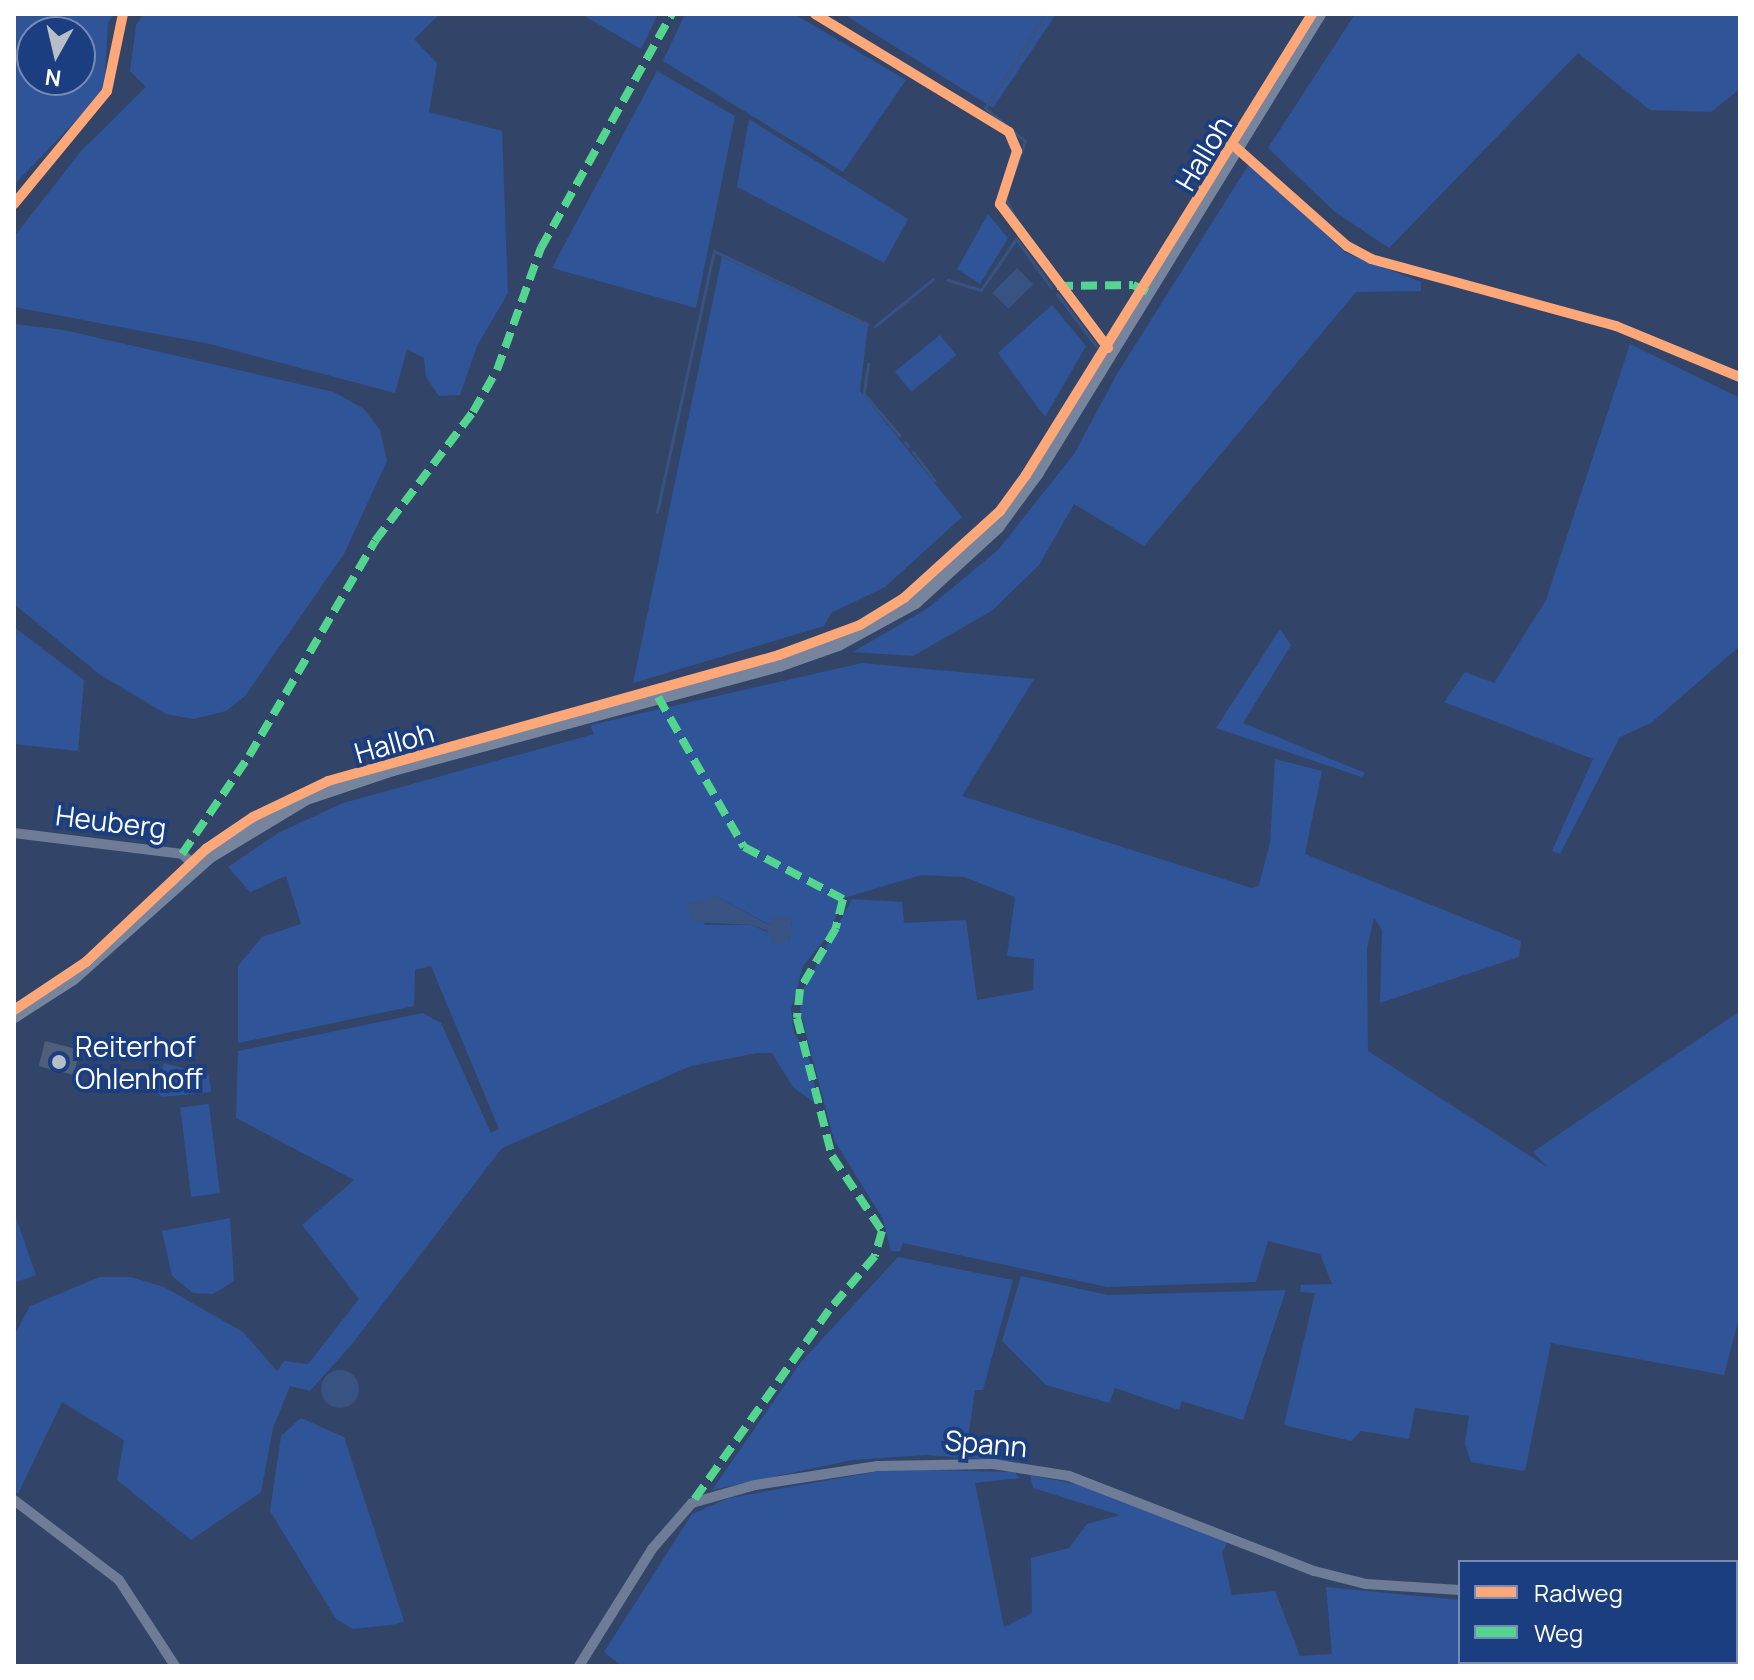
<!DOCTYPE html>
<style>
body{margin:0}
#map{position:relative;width:1754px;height:1680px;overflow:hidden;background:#324569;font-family:Manrope,sans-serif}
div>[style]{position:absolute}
.green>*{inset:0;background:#2f5498;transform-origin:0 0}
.water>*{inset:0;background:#385282;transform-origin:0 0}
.round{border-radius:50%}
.stream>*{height:3px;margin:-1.5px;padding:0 1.5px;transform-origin:1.5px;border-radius:1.5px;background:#385282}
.building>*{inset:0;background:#4e5e7b;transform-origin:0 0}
.minor>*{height:10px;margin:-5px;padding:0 5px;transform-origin:5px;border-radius:5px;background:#6e7c97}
.major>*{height:14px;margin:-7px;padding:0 7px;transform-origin:7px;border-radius:7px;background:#76859d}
.quiet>*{height:8px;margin-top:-4px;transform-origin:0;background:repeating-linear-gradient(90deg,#53d58f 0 16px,transparent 0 24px)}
.cycleway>*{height:10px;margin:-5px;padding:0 5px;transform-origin:5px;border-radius:5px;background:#fea87a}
.dots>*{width:22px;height:22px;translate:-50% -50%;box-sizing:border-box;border:4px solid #1b3e80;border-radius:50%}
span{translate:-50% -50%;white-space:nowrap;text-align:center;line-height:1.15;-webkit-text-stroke:8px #1b3e80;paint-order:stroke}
.street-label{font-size:28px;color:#fff}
.poi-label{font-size:28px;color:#fff}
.left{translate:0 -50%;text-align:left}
.frame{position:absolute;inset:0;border:16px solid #fff;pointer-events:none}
.legend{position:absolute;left:1458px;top:1560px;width:280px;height:104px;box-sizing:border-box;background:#1b3e80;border:2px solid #768bb3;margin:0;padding:10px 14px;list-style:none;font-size:24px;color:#fff}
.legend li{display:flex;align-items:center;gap:16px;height:40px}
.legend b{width:40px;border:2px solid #768bb3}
.north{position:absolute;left:16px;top:16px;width:80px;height:80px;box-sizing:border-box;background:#1b3e80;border:2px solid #768bb3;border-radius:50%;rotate:188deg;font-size:22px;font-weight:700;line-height:32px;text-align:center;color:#fff}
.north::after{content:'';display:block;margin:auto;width:28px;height:36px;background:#b7beca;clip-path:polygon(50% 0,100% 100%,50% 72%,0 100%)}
</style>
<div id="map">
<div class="green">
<i style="clip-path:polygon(evenodd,14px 14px,114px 14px,108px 23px,104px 91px,14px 185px,14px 14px,32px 32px,80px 32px,80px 80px,32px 80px,32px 32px)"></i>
<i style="clip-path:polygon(144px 14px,440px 14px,414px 39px,437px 63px,429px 112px,502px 131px,508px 293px,477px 346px,460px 395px,439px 396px,426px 377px,424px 358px,407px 349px,395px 393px,210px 344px,14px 307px,14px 237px,81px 151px,146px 87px,130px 71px,136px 25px)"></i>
<i style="clip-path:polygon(581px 14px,658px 14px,641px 49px)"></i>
<i style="clip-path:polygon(685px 14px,794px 14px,906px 80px,843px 172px,663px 61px)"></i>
<i style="clip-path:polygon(843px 14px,1056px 14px,993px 108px)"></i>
<i style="clip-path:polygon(1355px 14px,1740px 14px,1740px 89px,1711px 112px,1650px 110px,1578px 53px,1389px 248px,1334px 211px,1268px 148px)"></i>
<i style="clip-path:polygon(657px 71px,735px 116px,696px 308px,552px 268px)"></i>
<i style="clip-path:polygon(749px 119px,908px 219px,884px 263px,737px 187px)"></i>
<i style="clip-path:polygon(1249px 164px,1346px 253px,1421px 282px,1421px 291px,1356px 292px,1144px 546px,1074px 504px,1039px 565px,993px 610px,913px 656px,853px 652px,928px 608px,998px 550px,1074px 454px,1117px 374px)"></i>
<i style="clip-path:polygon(988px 214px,1008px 238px,980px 284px,957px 269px)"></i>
<i style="clip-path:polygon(722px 257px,868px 325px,860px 391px,962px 517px,885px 587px,831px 613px,824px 626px,633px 683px)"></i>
<i style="clip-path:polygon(1052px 305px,1086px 346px,1045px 417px,998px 353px)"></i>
<i style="clip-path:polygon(14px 324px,64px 330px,334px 392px,364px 409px,380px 430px,387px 461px,344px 554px,245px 696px,226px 711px,194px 719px,166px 714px,99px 674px,14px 604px)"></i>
<i style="left:940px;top:335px;width:26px;height:58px;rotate:51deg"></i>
<i style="clip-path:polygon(1630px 344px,1740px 398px,1740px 646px,1651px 723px,1620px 737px,1560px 854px,1552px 851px,1593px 759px,1444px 702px,1465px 672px,1494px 683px,1546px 600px)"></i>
<i style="clip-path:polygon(14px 627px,84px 680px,78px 751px,14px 744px)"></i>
<i style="clip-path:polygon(1280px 629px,1291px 645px,1243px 723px,1365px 773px,1362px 777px,1216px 728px)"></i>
<i style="clip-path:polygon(evenodd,862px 663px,1034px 679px,962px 796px,1252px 888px,1259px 885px,1270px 843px,1275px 759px,1322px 771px,1305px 854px,1521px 941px,1519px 957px,1380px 1003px,1382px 930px,1374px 918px,1367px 948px,1368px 1051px,1547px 1167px,1533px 1152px,1740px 1011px,1740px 1314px,1724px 1375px,1551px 1343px,1525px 1471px,1471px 1462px,1465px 1444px,1469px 1416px,1415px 1408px,1409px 1439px,1361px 1431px,1351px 1441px,1284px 1425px,1315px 1293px,1300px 1292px,1301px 1285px,1332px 1284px,1320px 1254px,1268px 1241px,1256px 1282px,1107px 1287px,903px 1243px,900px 1251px,891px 1251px,883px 1219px,834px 1140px,800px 1011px,804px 988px,852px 899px,902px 902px,904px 923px,966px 920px,977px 1000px,1033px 990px,1034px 959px,1007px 956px,1015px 897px,964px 877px,921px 875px,844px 898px,827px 937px,803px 966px,791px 1009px,794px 1033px,809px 1058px,819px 1106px,793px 1087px,772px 1053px,757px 1053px,691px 1066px,502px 1148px,352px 1344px,310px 1391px,290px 1386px,273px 1428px,261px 1492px,191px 1540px,117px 1480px,124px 1440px,62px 1402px,18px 1494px,14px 1491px,14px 1336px,30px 1306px,100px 1277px,131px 1277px,164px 1287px,243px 1332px,277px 1371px,284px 1361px,308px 1364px,359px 1299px,302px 1225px,354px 1180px,236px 1118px,238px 1051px,423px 1013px,441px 1023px,491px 1133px,499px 1129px,431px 966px,415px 970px,414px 1006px,238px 1043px,238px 966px,262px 937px,301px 924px,286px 876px,250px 892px,228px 867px,278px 833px,343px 803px,594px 734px,590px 725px,862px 663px,716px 896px,770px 925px,792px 920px,789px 942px,752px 925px,704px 925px,716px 896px)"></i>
<i style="clip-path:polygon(164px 1063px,209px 1075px,211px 1092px,162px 1097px,156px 1091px)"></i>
<i style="left:209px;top:1104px;width:90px;height:29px;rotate:83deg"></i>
<i style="clip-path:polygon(14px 1212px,36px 1275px,14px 1283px)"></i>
<i style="clip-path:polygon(230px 1218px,234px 1281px,213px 1294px,193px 1293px,172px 1276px,162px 1231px)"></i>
<i style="clip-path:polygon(898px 1257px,1013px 1280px,983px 1390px,975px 1390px,967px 1447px,1021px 1462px,927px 1455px,852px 1460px,712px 1490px,801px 1362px)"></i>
<i style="clip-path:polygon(1021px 1276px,1108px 1295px,1286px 1290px,1243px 1420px,1182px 1401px,1179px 1410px,1115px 1388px,1109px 1403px,1046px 1385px,1002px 1341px)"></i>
<i style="clip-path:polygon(301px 1418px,344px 1437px,404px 1621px,397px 1624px,353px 1629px,336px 1619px,270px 1511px,281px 1436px)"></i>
<i style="clip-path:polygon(891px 1469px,1014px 1472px,1020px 1478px,975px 1483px,1004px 1627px,1032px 1613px,1031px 1558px,1069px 1548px,1087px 1524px,1120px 1515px,1033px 1488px,1030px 1475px,1076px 1484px,1228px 1541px,1222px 1553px,1232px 1595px,1275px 1591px,1300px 1656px,1332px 1654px,1326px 1587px,1460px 1600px,1460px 1662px,1636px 1666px,622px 1666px,604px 1652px,692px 1514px,729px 1498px)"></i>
</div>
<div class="water">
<i style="left:1017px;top:268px;width:23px;height:35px;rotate:45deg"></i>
<i style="clip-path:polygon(716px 896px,769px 925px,773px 917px,785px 915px,792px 920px,789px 942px,773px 945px,768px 931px,752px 925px,692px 922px,686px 904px)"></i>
<i class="round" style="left:321px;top:1370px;width:38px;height:38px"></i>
</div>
<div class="stream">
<i style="left:1022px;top:230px;width:36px;rotate:-118deg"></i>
<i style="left:1005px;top:198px;width:60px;rotate:-70.7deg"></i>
<i style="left:1025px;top:141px;width:52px;rotate:-140.5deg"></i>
<i style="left:985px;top:108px;width:112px;rotate:-57.4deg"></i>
<i style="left:948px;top:280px;width:34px;rotate:17deg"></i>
<i style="left:981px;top:290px;width:62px;rotate:-55.5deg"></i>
<i style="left:1016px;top:239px;width:59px;rotate:53.9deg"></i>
<i style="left:1057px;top:294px;width:66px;rotate:53deg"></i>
<i style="left:875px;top:326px;width:75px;rotate:-39deg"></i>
<i style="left:868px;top:364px;width:30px;rotate:98deg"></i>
<i style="left:864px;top:394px;width:55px;rotate:49.4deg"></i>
<i style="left:905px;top:442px;width:5px;rotate:53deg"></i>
<i style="left:913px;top:452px;width:36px;rotate:53deg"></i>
<i style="left:657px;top:512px;width:267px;rotate:-77.7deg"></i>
<i style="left:714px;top:251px;width:170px;rotate:25.5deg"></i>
</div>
<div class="building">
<i style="left:45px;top:1041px;width:36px;height:26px;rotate:14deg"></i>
</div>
<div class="minor">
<i style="left:14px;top:833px;width:169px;rotate:7.1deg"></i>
<i style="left:182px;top:854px;width:20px;rotate:41deg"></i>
<i style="left:14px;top:1500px;width:132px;rotate:37.3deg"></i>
<i style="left:119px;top:1580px;width:103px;rotate:56.9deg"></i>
<i style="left:1736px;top:1608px;width:4px"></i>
<i style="left:1613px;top:1662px;width:4px;rotate:90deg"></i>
<i style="left:579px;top:1666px;width:138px;rotate:-58deg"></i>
<i style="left:652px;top:1549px;width:61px;rotate:-49deg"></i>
<i style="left:692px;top:1503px;width:66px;rotate:-15.9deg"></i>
<i style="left:755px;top:1485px;width:124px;rotate:-8.8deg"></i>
<i style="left:878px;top:1466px;width:115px;rotate:-1deg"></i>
<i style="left:993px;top:1464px;width:77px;rotate:9deg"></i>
<i style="left:1069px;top:1476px;width:263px;rotate:21.2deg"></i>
<i style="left:1314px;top:1571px;width:54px;rotate:14deg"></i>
<i style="left:1366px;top:1584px;width:94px;rotate:3.7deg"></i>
</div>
<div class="major">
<i style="left:14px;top:1016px;width:70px;rotate:-32.8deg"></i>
<i style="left:73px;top:978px;width:183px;rotate:-41.7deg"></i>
<i style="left:210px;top:856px;width:112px;rotate:-31.1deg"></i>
<i style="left:306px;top:798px;width:92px;rotate:-18.4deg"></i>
<i style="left:393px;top:769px;width:400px;rotate:-15.1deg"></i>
<i style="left:779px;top:665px;width:63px;rotate:-19.6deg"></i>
<i style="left:838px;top:644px;width:88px;rotate:-28.6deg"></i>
<i style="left:915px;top:602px;width:111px;rotate:-42.4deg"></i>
<i style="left:997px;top:527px;width:66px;rotate:-53.7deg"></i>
<i style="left:1036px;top:474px;width:540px;rotate:-58.4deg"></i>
</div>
<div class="quiet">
<i style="left:1057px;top:286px;width:76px;rotate:-0.8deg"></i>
<i style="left:1133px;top:285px;width:17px;rotate:25deg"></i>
<i style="left:658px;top:697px;width:173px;rotate:60.2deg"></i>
<i style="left:744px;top:847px;width:112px;rotate:27.7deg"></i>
<i style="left:843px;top:899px;width:30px;rotate:104deg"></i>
<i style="left:836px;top:928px;width:71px;rotate:120.5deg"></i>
<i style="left:800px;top:989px;width:29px;rotate:96deg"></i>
<i style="left:797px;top:1018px;width:142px;rotate:75.8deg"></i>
<i style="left:832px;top:1156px;width:90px;rotate:56.3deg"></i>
<i style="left:882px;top:1231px;width:26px;rotate:106deg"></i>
<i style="left:875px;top:1256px;width:71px;rotate:130.4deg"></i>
<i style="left:829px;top:1310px;width:237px;rotate:125.4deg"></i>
<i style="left:182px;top:854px;width:119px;rotate:-55.6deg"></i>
<i style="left:249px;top:756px;width:249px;rotate:-59.6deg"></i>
<i style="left:375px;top:541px;width:162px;rotate:-52.8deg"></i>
<i style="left:473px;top:412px;width:48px;rotate:-60.3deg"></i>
<i style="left:497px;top:370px;width:130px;rotate:-70.2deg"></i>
<i style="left:541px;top:248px;width:268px;rotate:-60.8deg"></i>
</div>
<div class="cycleway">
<i style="left:815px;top:14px;width:227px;rotate:31.3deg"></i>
<i style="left:1009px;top:132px;width:21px;rotate:67deg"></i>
<i style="left:1017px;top:151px;width:56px;rotate:107.8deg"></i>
<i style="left:1000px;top:204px;width:180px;rotate:53.1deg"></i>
<i style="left:1232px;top:144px;width:154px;rotate:41.6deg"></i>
<i style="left:1347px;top:246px;width:27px;rotate:28deg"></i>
<i style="left:1371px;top:259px;width:254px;rotate:15.3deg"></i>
<i style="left:1616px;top:326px;width:134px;rotate:22.4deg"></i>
<i style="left:14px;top:204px;width:146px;rotate:-50.5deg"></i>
<i style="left:107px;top:91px;width:79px;rotate:-78.3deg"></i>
<i style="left:14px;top:1010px;width:87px;rotate:-33.7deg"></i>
<i style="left:86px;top:962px;width:165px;rotate:-43.3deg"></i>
<i style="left:206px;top:849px;width:57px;rotate:-34.2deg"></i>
<i style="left:253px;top:817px;width:83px;rotate:-25.6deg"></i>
<i style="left:328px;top:781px;width:468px;rotate:-15.6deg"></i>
<i style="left:779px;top:655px;width:86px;rotate:-20.3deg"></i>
<i style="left:860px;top:625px;width:52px;rotate:-31.5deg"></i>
<i style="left:904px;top:598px;width:130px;rotate:-42.2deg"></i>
<i style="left:1000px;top:511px;width:44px;rotate:-54.2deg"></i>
<i style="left:1026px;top:475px;width:543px;rotate:-58.18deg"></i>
</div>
<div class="dots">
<i style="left:59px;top:1062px;background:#b7beca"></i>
</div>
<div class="street-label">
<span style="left:1203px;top:153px;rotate:-59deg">Halloh</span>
<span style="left:394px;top:742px;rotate:-16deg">Halloh</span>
<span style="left:111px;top:821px;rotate:7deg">Heuberg</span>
<span style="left:986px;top:1443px;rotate:5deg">Spann</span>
</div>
<div class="poi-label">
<span class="left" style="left:75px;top:1062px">Reiterhof<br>Ohlenhoff</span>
</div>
<div class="frame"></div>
<ul class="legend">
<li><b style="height:10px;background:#fea87a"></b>Radweg</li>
<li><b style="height:10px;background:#53d58f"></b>Weg</li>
</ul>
<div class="north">N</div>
</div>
